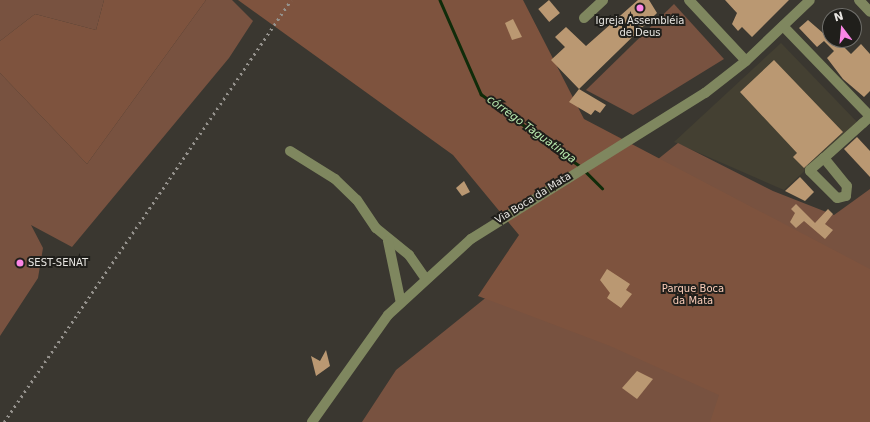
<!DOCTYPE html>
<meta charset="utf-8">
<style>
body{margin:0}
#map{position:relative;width:870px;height:422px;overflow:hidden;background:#3a3730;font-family:"DejaVu Sans",sans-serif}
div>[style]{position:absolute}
.built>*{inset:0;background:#444032}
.green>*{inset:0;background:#785240}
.forest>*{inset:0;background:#7e533e}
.stream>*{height:2.5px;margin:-1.25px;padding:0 1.25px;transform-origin:1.25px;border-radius:1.25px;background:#102c0a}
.building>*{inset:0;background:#ba9872;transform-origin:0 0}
.minor>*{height:10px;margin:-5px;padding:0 5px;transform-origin:5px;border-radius:5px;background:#7f875f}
.rail>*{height:2.5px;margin-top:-1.25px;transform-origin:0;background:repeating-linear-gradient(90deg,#95928d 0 2px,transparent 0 6px)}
.dots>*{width:11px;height:11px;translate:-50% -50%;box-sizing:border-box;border:2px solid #201f1b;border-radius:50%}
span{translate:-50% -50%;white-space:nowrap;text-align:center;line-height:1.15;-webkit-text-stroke:4px #201f1b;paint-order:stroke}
.poi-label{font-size:10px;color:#e8e6e2}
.left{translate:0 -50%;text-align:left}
.street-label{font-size:10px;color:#e8e6e2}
.park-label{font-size:10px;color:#facdb9}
.water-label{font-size:11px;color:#baecb0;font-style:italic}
.north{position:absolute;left:822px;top:8px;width:40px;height:40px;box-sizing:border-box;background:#201f1b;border:1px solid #706f6b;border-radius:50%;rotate:344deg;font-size:11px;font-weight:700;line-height:16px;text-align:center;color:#e8e6e2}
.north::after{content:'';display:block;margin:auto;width:14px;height:18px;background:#fb86e5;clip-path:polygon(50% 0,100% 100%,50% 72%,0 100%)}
</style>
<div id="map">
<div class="built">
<i style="clip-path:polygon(781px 43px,857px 122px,784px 190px,674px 142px)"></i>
</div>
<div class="green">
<i style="clip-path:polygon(0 0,104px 0,96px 30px,35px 14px,0 41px)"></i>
<i style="clip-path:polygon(206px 0,232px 0,253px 21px,229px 58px,72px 247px,31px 225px,43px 248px,38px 278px,0 336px,0 73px,87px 164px)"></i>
<i style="clip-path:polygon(674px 4px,724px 59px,633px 115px,586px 90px)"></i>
<i style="clip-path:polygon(678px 143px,773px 191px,834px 215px,870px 189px,870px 422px,362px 422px,396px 370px)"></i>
</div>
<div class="forest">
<i style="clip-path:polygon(104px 0,206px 0,87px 164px,0 73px,0 41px,35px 14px,96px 30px)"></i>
<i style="clip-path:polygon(238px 0,523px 0,584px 119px,870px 269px,870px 422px,710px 422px,719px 395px,610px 346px,478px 296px,519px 235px,453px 155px)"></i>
</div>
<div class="stream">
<i style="left:440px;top:0;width:103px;rotate:66.4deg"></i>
<i style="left:481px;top:94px;width:124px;rotate:36.1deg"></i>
<i style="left:586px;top:172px;width:23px;rotate:45deg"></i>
</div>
<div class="building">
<i style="left:549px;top:0;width:17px;height:14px;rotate:50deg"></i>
<i style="clip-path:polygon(638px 0,649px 0,657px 13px,579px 89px,551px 60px,565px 47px,555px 37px,566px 27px,586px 46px)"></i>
<i style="clip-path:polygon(725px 0,789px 0,752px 37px,742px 27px,738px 31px,732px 24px,737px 13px)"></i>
<i style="clip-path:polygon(513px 19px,522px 37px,512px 40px,505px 23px)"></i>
<i style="clip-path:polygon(808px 20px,823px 33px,830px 27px,830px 40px,846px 40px,841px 44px,851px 54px,861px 44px,870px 54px,870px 91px,864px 97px,843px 79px,827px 58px,834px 51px,824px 41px,817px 47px,799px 28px)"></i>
<i style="clip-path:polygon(774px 60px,843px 132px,804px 168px,793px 157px,797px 153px,740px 92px)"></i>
<i style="clip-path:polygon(579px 89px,606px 105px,600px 113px,595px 110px,591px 115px,569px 102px)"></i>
<i style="clip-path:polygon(857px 137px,870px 151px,870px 177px,844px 149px)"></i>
<i style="clip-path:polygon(800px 177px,814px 192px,805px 201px,785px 191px)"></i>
<i style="clip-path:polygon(464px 181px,470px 192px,462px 196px,456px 188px)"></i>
<i style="clip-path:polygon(796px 204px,815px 223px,828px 209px,833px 214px,825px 224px,833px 230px,825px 239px,804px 221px,796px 228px,790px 222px,795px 213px,791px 209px)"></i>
<i style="clip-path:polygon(607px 269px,630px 284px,626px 290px,632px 294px,621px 308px,607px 298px,610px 293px,600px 280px)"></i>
<i style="clip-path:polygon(326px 350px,330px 366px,316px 376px,311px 356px,320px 361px)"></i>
<i style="clip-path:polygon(637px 371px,653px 379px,637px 399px,622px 388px)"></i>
</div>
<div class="minor">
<i style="left:689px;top:0;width:83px;rotate:46.9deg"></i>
<i style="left:859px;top:0;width:16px;rotate:47deg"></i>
<i style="left:584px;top:18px;width:26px;rotate:-43deg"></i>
<i style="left:783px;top:26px;width:125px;rotate:46deg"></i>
<i style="left:290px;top:151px;width:53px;rotate:31.9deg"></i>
<i style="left:335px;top:179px;width:30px;rotate:44deg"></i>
<i style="left:357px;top:200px;width:34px;rotate:56deg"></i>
<i style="left:376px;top:228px;width:43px;rotate:39.3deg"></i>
<i style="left:409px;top:255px;width:29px;rotate:55deg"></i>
<i style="left:824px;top:158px;width:36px;rotate:51deg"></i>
<i style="left:847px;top:186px;width:10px;rotate:96deg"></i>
<i style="left:846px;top:196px;width:9px;rotate:167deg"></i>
<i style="left:837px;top:198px;width:38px;rotate:-135deg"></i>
<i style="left:810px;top:171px;width:1px;rotate:-90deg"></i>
<i style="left:810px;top:170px;width:18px;rotate:-41deg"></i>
<i style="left:824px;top:158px;width:52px;rotate:-41.9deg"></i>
<i style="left:863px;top:123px;width:9px;rotate:-41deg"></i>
<i style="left:388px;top:241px;width:63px;rotate:78.2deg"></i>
<i style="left:312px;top:422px;width:131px;rotate:-54.6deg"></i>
<i style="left:388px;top:315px;width:113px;rotate:-42.5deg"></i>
<i style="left:471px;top:239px;width:276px;rotate:-32deg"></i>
<i style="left:705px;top:93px;width:52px;rotate:-38deg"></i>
<i style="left:746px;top:61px;width:88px;rotate:-43.6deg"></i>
</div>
<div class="rail">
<i style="left:4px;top:422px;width:510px;rotate:-55.78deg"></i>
</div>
<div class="dots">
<i style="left:640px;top:8px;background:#fb86e5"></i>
<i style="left:20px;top:263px;background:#fb86e5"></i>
</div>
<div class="poi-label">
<span style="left:640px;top:26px">Igreja Assembléia<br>de Deus</span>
<span class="left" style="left:28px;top:263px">SEST-SENAT</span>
</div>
<div class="street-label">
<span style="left:533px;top:198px;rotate:-32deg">Via Boca da Mata</span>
</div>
<div class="park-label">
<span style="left:693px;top:294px">Parque Boca<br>da Mata</span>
</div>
<div class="water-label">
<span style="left:531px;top:130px;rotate:36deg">córrego Taguatinga</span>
</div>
<div class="north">N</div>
</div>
